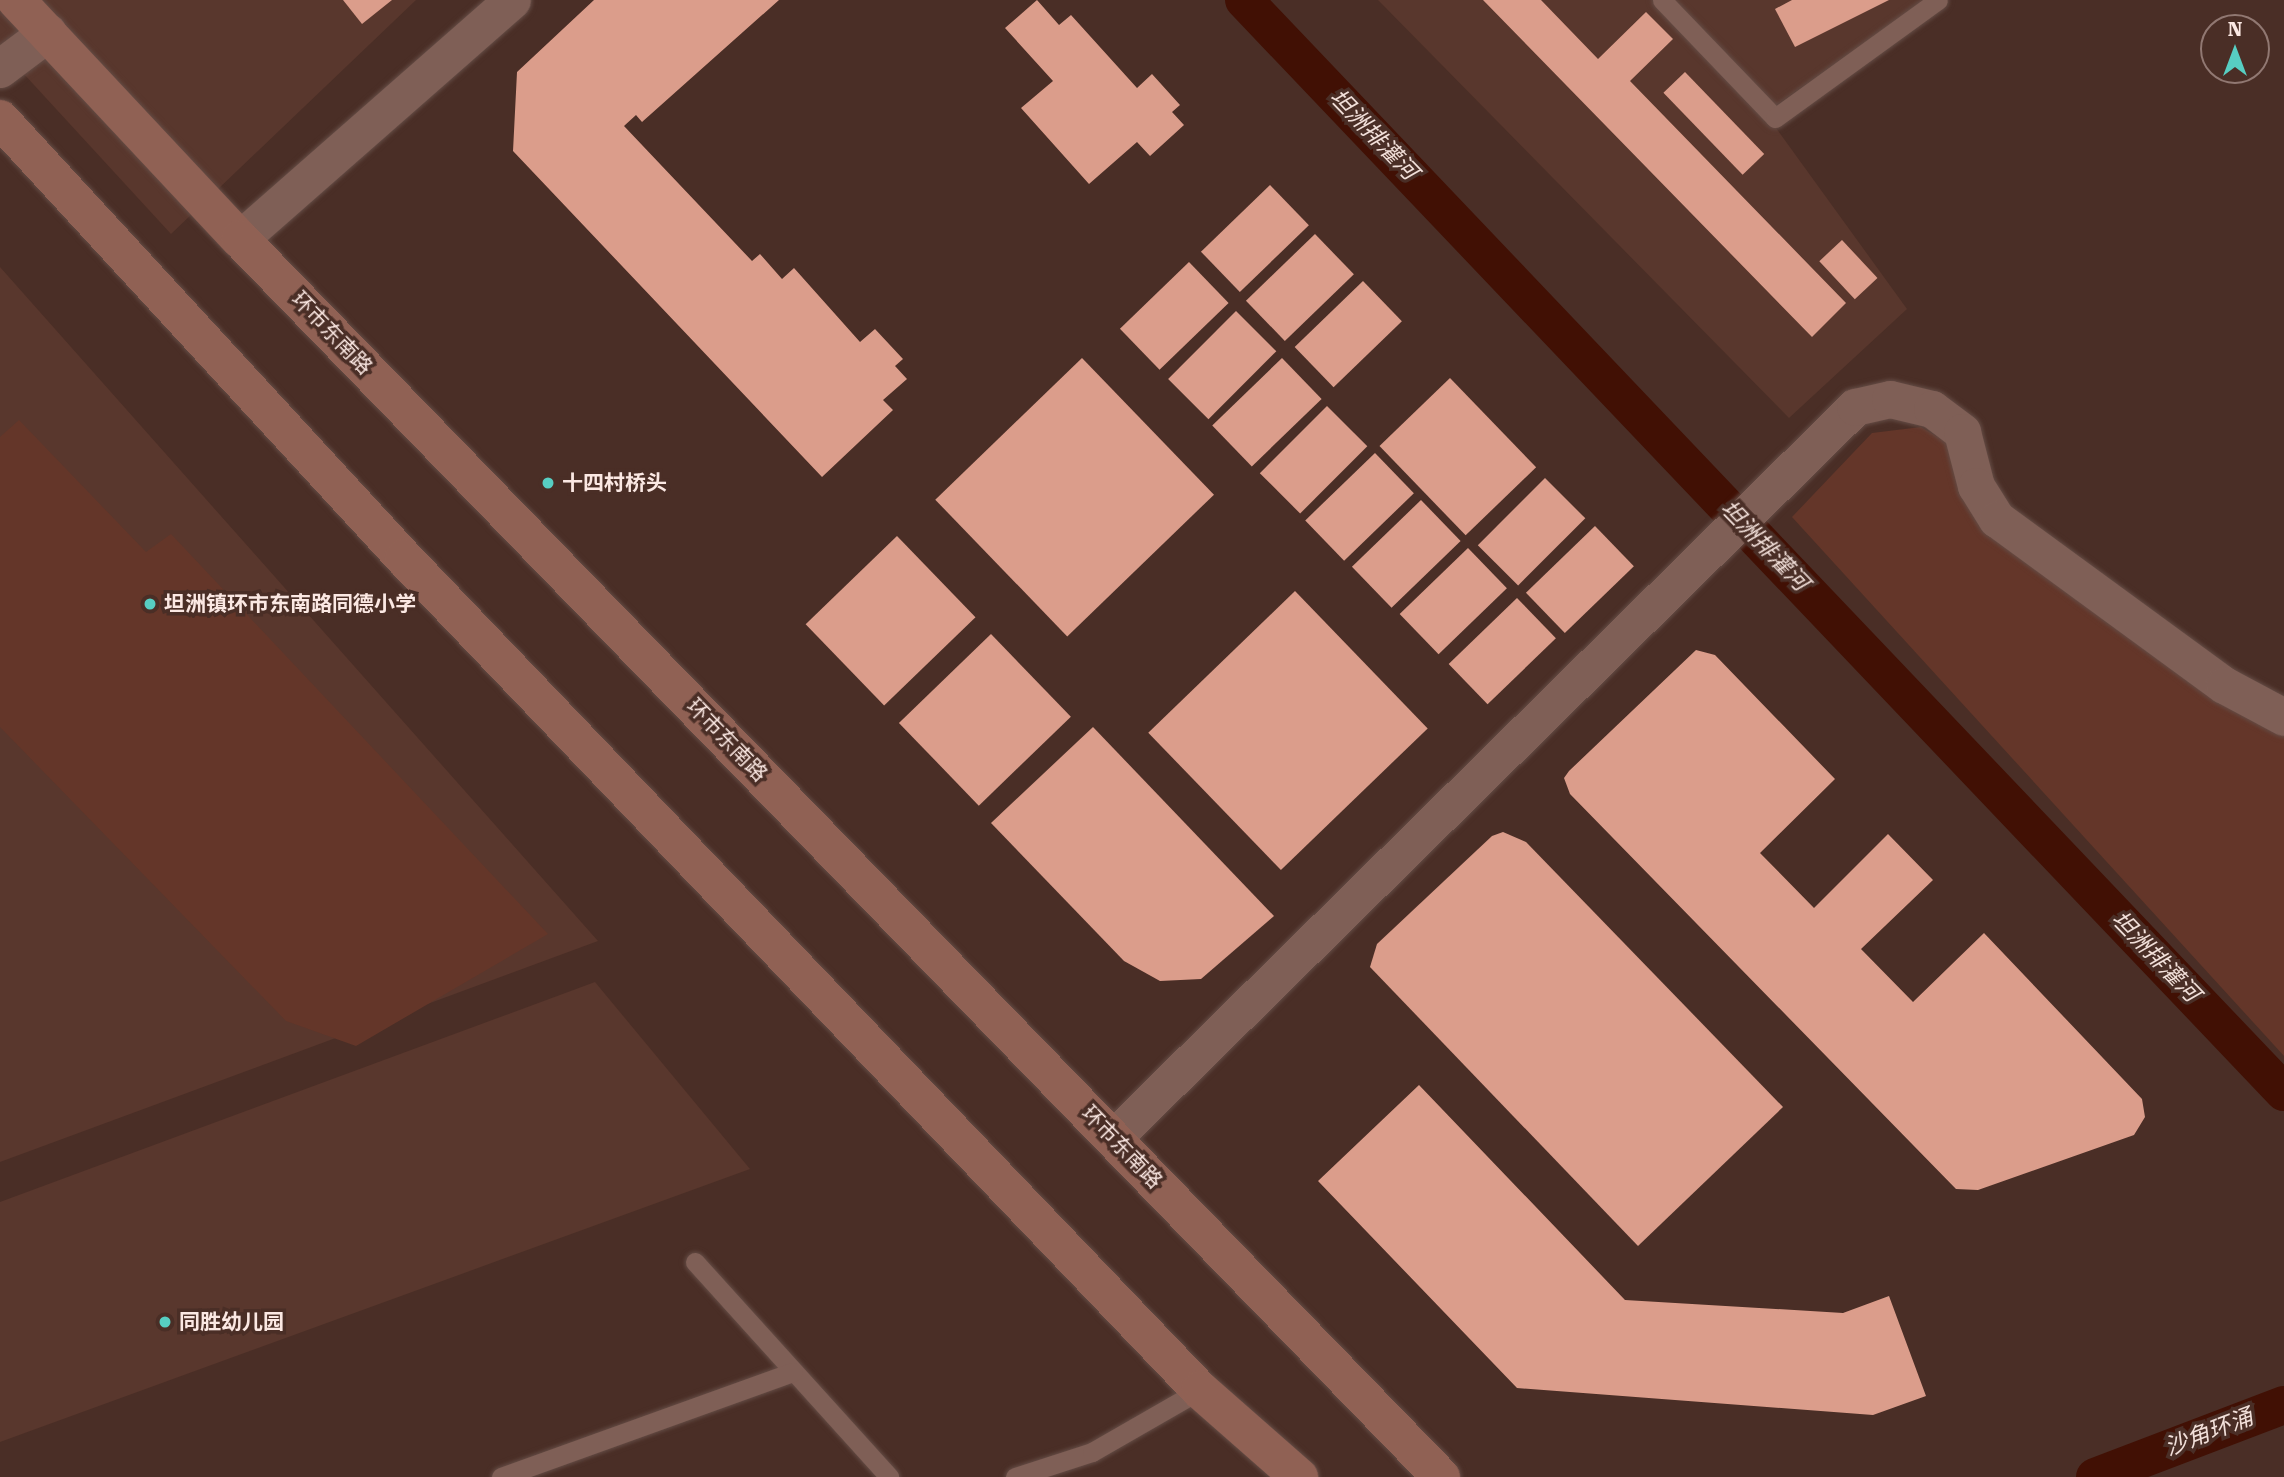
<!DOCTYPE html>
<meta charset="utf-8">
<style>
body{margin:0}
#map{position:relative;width:2284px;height:1477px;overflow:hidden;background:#4a2e26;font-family:"Roboto Serif","Noto Sans SC",serif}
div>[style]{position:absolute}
.built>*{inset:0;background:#59372d}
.green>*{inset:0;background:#643629}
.canal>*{height:38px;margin:-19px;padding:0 19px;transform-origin:19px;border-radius:19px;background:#411004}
.building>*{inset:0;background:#db9d8b;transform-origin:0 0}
.roads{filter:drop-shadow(0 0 2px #644c45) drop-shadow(0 0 2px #644c45)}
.service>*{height:19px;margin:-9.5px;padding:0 9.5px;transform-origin:9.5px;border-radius:9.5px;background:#7f5f56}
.minor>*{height:37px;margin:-18.5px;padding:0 18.5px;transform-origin:18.5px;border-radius:18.5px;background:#7f5f56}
.tertiary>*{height:38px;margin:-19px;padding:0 19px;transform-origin:19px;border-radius:19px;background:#7f5f56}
.secondary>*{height:38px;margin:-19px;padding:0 19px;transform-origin:19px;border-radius:19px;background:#906154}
.dots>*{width:19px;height:19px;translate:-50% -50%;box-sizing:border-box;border:4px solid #4a2e26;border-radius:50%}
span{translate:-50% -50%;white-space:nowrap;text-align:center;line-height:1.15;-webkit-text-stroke:7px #4a2e26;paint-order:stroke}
.street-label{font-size:21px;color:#fbe8e3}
.poi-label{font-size:21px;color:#fbe8e3;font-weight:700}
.left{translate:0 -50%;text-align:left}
.water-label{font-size:23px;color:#f2e0da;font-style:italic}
.north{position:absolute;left:2200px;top:14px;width:70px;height:70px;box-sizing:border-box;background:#4a2e26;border:2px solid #917872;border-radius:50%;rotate:0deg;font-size:19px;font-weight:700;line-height:28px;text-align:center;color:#fbe8e3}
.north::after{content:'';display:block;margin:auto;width:24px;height:32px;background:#57cec2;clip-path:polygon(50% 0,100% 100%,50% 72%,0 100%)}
</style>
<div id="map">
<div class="built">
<i style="clip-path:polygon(0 0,416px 0,171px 234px,0 48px)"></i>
<i style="clip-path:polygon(1378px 0,1655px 0,1771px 121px,1907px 309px,1789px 418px)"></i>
<i style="clip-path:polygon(1671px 0,1925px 0,1772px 108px)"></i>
<i style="clip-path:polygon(0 267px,598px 941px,0 1162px)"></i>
<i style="clip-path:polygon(595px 982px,750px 1169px,0 1442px,0 1202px)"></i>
</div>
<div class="green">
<i style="clip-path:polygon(19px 420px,146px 552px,171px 534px,548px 934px,356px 1046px,286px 1021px,0 727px,0 437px)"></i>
<i style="clip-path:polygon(1921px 427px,1948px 443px,1962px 490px,2284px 733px,2284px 1056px,1792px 517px,1872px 433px)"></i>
</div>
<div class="canal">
<i style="left:1244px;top:0;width:1508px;rotate:46.4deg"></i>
<i style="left:2095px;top:1477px;width:202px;rotate:-20.9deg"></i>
</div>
<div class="building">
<i style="clip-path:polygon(343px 0,392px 0,362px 24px)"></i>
<i style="clip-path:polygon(594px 0,779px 0,642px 122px,636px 115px,624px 126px,752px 261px,760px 254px,782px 279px,794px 268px,860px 342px,875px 329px,903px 359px,895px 366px,907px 379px,883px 400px,893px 410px,822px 477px,513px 151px,517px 72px)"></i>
<i style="clip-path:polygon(1037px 0,1059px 25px,1071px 15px,1137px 88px,1152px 74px,1180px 105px,1172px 112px,1184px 125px,1150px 156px,1137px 142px,1089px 184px,1021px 108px,1053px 81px,1005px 28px)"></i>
<i style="clip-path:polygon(1483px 0,1541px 0,1598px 59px,1646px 12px,1673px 39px,1630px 81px,1846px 303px,1812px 337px)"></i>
<i style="clip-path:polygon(1792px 0,1889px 0,1795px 47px,1775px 9px)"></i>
<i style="left:1685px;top:72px;width:114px;height:30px;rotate:46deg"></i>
<i style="left:1270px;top:185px;width:56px;height:96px;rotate:46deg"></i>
<i style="left:1315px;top:234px;width:56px;height:96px;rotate:46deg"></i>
<i style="left:1842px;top:240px;width:52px;height:31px;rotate:47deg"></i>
<i style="left:1189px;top:262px;width:57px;height:96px;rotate:46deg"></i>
<i style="left:1363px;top:281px;width:56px;height:95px;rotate:46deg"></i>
<i style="left:1236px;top:311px;width:57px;height:96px;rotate:45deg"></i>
<i style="left:1082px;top:358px;width:190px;height:204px;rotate:46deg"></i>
<i style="left:1282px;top:358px;width:57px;height:97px;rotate:46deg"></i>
<i style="left:1450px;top:378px;width:124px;height:98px;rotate:46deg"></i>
<i style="left:1327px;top:406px;width:57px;height:95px;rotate:45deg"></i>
<i style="left:1375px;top:453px;width:56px;height:97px;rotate:46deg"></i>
<i style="left:1545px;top:478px;width:57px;height:95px;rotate:45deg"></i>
<i style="left:1421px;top:500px;width:57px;height:96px;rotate:46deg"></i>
<i style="left:1595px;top:526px;width:56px;height:96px;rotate:46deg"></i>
<i style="left:897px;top:536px;width:113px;height:127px;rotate:46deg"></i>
<i style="left:1468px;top:548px;width:56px;height:95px;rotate:46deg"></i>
<i style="left:1295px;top:591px;width:191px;height:204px;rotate:46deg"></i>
<i style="left:1517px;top:598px;width:56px;height:95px;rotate:46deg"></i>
<i style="left:991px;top:634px;width:115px;height:128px;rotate:46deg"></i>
<i style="clip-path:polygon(1696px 650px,1715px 655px,1835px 779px,1760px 853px,1814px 908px,1888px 834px,1933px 880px,1861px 949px,1913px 1002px,1984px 933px,2142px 1099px,2145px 1117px,2134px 1135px,1978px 1190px,1956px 1189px,1570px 794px,1564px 778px,1569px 771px)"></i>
<i style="clip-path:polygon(1093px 727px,1274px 916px,1201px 979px,1160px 981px,1124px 961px,991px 823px)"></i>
<i style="clip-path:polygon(1503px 832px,1526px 842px,1783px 1107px,1638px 1246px,1370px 967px,1377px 944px,1492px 836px)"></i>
<i style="clip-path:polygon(1419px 1085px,1625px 1300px,1843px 1313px,1889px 1296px,1926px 1396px,1873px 1415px,1517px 1388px,1318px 1181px)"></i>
</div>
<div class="roads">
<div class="service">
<i style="left:1662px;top:0;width:163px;rotate:46.2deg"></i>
<i style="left:1775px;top:118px;width:201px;rotate:-35.9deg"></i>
<i style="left:695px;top:1262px;width:290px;rotate:47.9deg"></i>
<i style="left:501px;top:1477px;width:310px;rotate:-19.8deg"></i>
<i style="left:1015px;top:1477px;width:81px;rotate:-18deg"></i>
<i style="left:1092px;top:1452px;width:125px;rotate:-29.9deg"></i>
</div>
<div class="minor">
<i style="left:240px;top:239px;width:362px;rotate:-41.3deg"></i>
<i style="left:1113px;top:1138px;width:1042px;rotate:-44.57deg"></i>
<i style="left:1855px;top:407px;width:36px;rotate:-13deg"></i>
<i style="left:1890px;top:399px;width:43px;rotate:13.4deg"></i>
<i style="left:1932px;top:409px;width:38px;rotate:37deg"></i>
<i style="left:1962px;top:432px;width:56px;rotate:75.5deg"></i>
<i style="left:1976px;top:486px;width:39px;rotate:58deg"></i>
<i style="left:1997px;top:519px;width:281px;rotate:36.2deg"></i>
<i style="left:2224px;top:685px;width:68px;rotate:28.1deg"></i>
</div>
<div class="tertiary">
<i style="left:0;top:69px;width:60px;rotate:-36.9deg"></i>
</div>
<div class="secondary">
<i style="left:16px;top:0;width:328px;rotate:46.9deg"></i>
<i style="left:240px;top:239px;width:1725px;rotate:45.87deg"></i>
<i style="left:0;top:119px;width:597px;rotate:47.38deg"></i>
<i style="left:404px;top:558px;width:1151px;rotate:46.27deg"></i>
<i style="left:1200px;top:1390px;width:132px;rotate:41.3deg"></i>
</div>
</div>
<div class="dots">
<i style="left:548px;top:483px;background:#57cec2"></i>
<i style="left:150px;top:604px;background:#57cec2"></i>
<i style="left:165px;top:1322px;background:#57cec2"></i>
</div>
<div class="street-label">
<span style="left:332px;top:333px;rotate:46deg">环市东南路</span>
<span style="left:727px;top:740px;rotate:46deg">环市东南路</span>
<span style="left:1122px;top:1147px;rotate:46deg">环市东南路</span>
</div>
<div class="poi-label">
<span class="left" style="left:562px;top:483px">十四村桥头</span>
<span class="left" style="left:164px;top:604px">坦洲镇环市东南路同德小学</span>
<span class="left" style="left:179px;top:1322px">同胜幼儿园</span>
</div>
<div class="water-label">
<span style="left:1373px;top:135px;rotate:46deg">坦洲排灌河</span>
<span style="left:1764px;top:546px;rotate:46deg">坦洲排灌河</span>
<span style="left:2155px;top:957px;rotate:46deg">坦洲排灌河</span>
<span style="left:2209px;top:1433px;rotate:-21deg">沙角环涌</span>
</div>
<div class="north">N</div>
</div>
